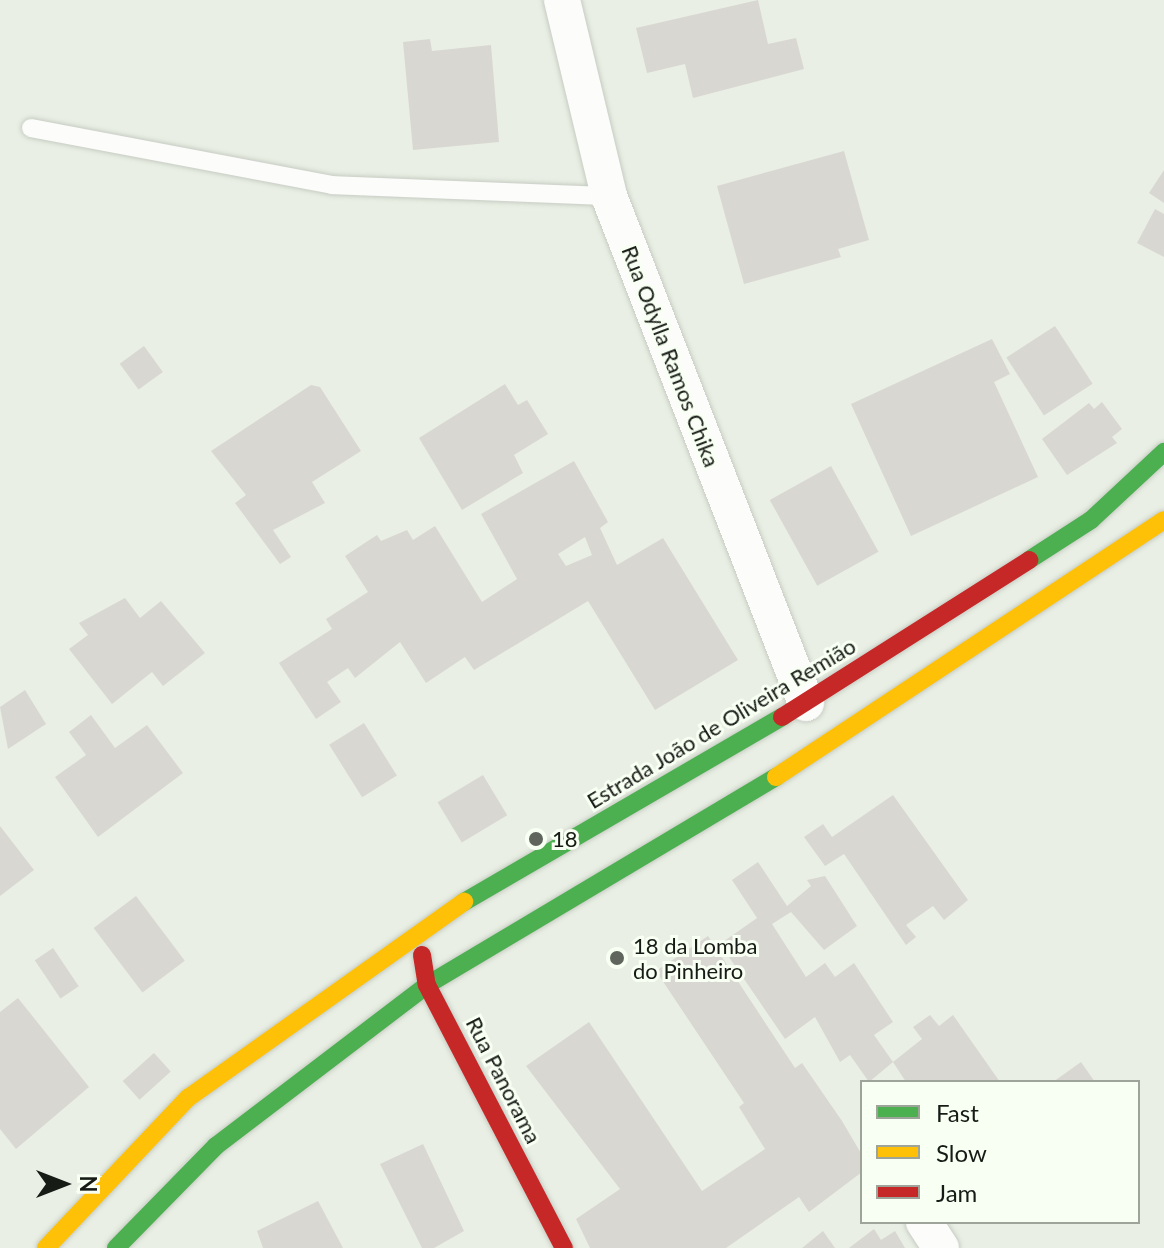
<!DOCTYPE html>
<meta charset="utf-8">
<style>
body{margin:0}
#map{position:relative;width:1164px;height:1248px;overflow:hidden;background:#e9efe4;font-family:Lato,sans-serif}
div>[style]{position:absolute}
.building>*{inset:0;background:#d9d7d2;transform-origin:0 0}
.roads{filter:drop-shadow(0 0 2px #c7ccc3) drop-shadow(0 0 2px #c7ccc3)}
.lane>*{height:18px;margin:-9px;padding:0 9px;transform-origin:9px;border-radius:9px;background:#fcfdfb}
.street>*{height:36px;margin:-18px;padding:0 18px;transform-origin:18px;border-radius:18px;background:#fcfdfb}
.fast>*{height:18px;margin:-9px;padding:0 9px;transform-origin:9px;border-radius:9px;background:#4caf50}
.slow>*{height:18px;margin:-9px;padding:0 9px;transform-origin:9px;border-radius:9px;background:#ffc107}
.jam>*{height:18px;margin:-9px;padding:0 9px;transform-origin:9px;border-radius:9px;background:#c62828}
.dots>*{width:22px;height:22px;translate:-50% -50%;box-sizing:border-box;border:4px solid #f8fff3;border-radius:50%}
span{translate:-50% -50%;white-space:nowrap;text-align:center;line-height:1.15;-webkit-text-stroke:6px #f8fff3;paint-order:stroke}
.street-label{font-size:22px;color:#171b15}
.poi-label{font-size:22px;color:#171b15}
.left{translate:0 -50%;text-align:left}
.legend{position:absolute;left:860px;top:1080px;width:280px;height:144px;box-sizing:border-box;background:#f8fff3;border:2px solid #9ea49a;margin:0;padding:10px 14px;list-style:none;font-size:24px;color:#171b15}
.legend li{display:flex;align-items:center;gap:16px;height:40px}
.legend b{width:40px;border:2px solid #9ea49a}
.north{position:absolute;left:24px;top:1144px;width:80px;height:80px;-webkit-text-stroke:6px #f8fff3;paint-order:stroke;rotate:90deg;font-size:22px;font-weight:700;line-height:32px;text-align:center;color:#171b15}
.north::after{content:'';display:block;margin:auto;width:28px;height:36px;background:#171b15;clip-path:polygon(50% 0,100% 100%,50% 72%,0 100%)}
</style>
<div id="map">
<div class="building">
<i style="clip-path:polygon(758px 0,768px 44px,796px 38px,804px 69px,693px 98px,685px 64px,647px 73px,636px 28px)"></i>
<i style="clip-path:polygon(430px 39px,432px 51px,491px 45px,499px 142px,413px 150px,403px 42px)"></i>
<i style="clip-path:polygon(844px 151px,869px 240px,838px 249px,841px 257px,744px 284px,717px 186px)"></i>
<i style="clip-path:polygon(1164px 170px,1164px 203px,1149px 193px)"></i>
<i style="clip-path:polygon(1155px 209px,1164px 214px,1164px 257px,1137px 243px)"></i>
<i style="left:1055px;top:326px;width:69px;height:58px;rotate:57deg"></i>
<i style="clip-path:polygon(992px 339px,1010px 374px,994px 382px,1038px 477px,911px 536px,851px 404px)"></i>
<i style="left:144px;top:346px;width:32px;height:30px;rotate:54deg"></i>
<i style="clip-path:polygon(505px 384px,518px 405px,527px 400px,548px 434px,514px 455px,523px 473px,462px 510px,419px 438px)"></i>
<i style="clip-path:polygon(311px 385px,320px 387px,361px 451px,312px 482px,325px 503px,273px 530px,291px 557px,280px 564px,235px 503px,246px 495px,211px 451px)"></i>
<i style="clip-path:polygon(1102px 402px,1122px 429px,1112px 437px,1117px 443px,1067px 475px,1042px 439px,1089px 403px,1094px 409px)"></i>
<i style="clip-path:polygon(evenodd,574px 461px,608px 522px,600px 528px,617px 565px,663px 538px,738px 660px,655px 710px,588px 601px,474px 670px,465px 657px,426px 683px,400px 642px,355px 678px,348px 668px,327px 682px,341px 702px,316px 719px,279px 663px,332px 629px,326px 619px,368px 592px,345px 556px,377px 535px,381px 541px,407px 530px,413px 540px,435px 526px,482px 602px,517px 579px,481px 514px,574px 461px,585px 537px,592px 555px,566px 566px,558px 554px,585px 537px)"></i>
<i style="left:831px;top:466px;width:98px;height:70px;rotate:61deg"></i>
<i style="clip-path:polygon(125px 598px,140px 618px,161px 601px,205px 653px,163px 686px,152px 672px,112px 704px,69px 649px,88px 635px,79px 623px)"></i>
<i style="clip-path:polygon(25px 690px,46px 724px,8px 749px,0 707px)"></i>
<i style="clip-path:polygon(91px 715px,115px 748px,147px 725px,183px 773px,98px 837px,55px 777px,86px 755px,69px 732px)"></i>
<i style="left:364px;top:723px;width:62px;height:41px;rotate:58deg"></i>
<i style="left:483px;top:775px;width:47px;height:53px;rotate:59deg"></i>
<i style="clip-path:polygon(893px 795px,968px 900px,944px 920px,933px 906px,906px 925px,916px 937px,906px 945px,844px 854px,825px 866px,804px 837px,823px 824px,832px 837px)"></i>
<i style="clip-path:polygon(0 826px,34px 870px,0 896px)"></i>
<i style="clip-path:polygon(758px 862px,787px 906px,811px 886px,807px 880px,825px 876px,857px 926px,824px 950px,791px 912px,772px 924px,806px 977px,825px 963px,835px 977px,854px 963px,893px 1022px,874px 1035px,893px 1062px,869px 1082px,850px 1055px,840px 1062px,815px 1017px,785px 1039px,720px 944px,757px 918px,732px 880px)"></i>
<i style="left:136px;top:896px;width:81px;height:53px;rotate:53deg"></i>
<i style="clip-path:polygon(708px 936px,795px 1068px,802px 1063px,842px 1121px,862px 1155px,862px 1172px,809px 1212px,799px 1197px,726px 1248px,590px 1248px,576px 1219px,620px 1189px,526px 1066px,589px 1022px,702px 1191px,765px 1149px,739px 1107px,744px 1103px,656px 971px)"></i>
<i style="left:53px;top:948px;width:46px;height:22px;rotate:56deg"></i>
<i style="clip-path:polygon(18px 998px,89px 1087px,16px 1149px,0 1129px,0 1012px)"></i>
<i style="clip-path:polygon(930px 1015px,939px 1026px,953px 1015px,1000px 1082px,906px 1082px,893px 1062px,922px 1039px,913px 1027px)"></i>
<i style="left:154px;top:1053px;width:25px;height:42px;rotate:48deg"></i>
<i style="clip-path:polygon(1081px 1062px,1095px 1082px,1053px 1082px)"></i>
<i style="clip-path:polygon(423px 1144px,464px 1231px,434px 1248px,422px 1248px,380px 1164px)"></i>
<i style="clip-path:polygon(318px 1201px,343px 1248px,263px 1248px,257px 1231px)"></i>
<i style="clip-path:polygon(874px 1229px,881px 1240px,895px 1231px,905px 1248px,849px 1248px)"></i>
<i style="clip-path:polygon(823px 1231px,835px 1248px,802px 1248px)"></i>
</div>
<div class="roads">
<div class="lane">
<i style="left:31px;top:128px;width:306px;rotate:10.7deg"></i>
<i style="left:332px;top:185px;width:277px;rotate:2.3deg"></i>
</div>
<div class="street">
<i style="left:562px;top:0;width:202px;rotate:76.5deg"></i>
<i style="left:609px;top:196px;width:544px;rotate:68.77deg"></i>
<i style="left:924px;top:1222px;width:31px;rotate:57deg"></i>
</div>
<div class="fast">
<i style="left:1029px;top:560px;width:74px;rotate:-32.8deg"></i>
<i style="left:1091px;top:520px;width:100px;rotate:-43deg"></i>
<i style="left:464px;top:902px;width:368px;rotate:-30.2deg"></i>
<i style="left:116px;top:1248px;width:143px;rotate:-45.6deg"></i>
<i style="left:216px;top:1146px;width:265px;rotate:-37.3deg"></i>
<i style="left:427px;top:985px;width:406px;rotate:-30.8deg"></i>
</div>
<div class="slow">
<i style="left:776px;top:777px;width:465px;rotate:-33.5deg"></i>
<i style="left:46px;top:1248px;width:207px;rotate:-46.6deg"></i>
<i style="left:188px;top:1098px;width:339px;rotate:-35.4deg"></i>
</div>
<div class="jam">
<i style="left:782px;top:717px;width:293px;rotate:-32.4deg"></i>
<i style="left:422px;top:955px;width:30px;rotate:81deg"></i>
<i style="left:427px;top:985px;width:297px;rotate:62.5deg"></i>
</div>
</div>
<div class="dots">
<i style="left:536px;top:839px;background:#60655d"></i>
<i style="left:617px;top:958px;background:#60655d"></i>
</div>
<div class="street-label">
<span style="left:671px;top:356px;rotate:69deg">Rua Odylla Ramos Chika</span>
<span style="left:721px;top:723px;rotate:-31deg">Estrada João de Oliveira Remião</span>
<span style="left:504px;top:1080px;rotate:63deg">Rua Panorama</span>
</div>
<div class="poi-label">
<span class="left" style="left:552px;top:839px">18</span>
<span class="left" style="left:633px;top:958px">18 da Lomba<br>do Pinheiro</span>
</div>
<ul class="legend">
<li><b style="height:10px;background:#4caf50"></b>Fast</li>
<li><b style="height:10px;background:#ffc107"></b>Slow</li>
<li><b style="height:10px;background:#c62828"></b>Jam</li>
</ul>
<div class="north">N</div>
</div>
